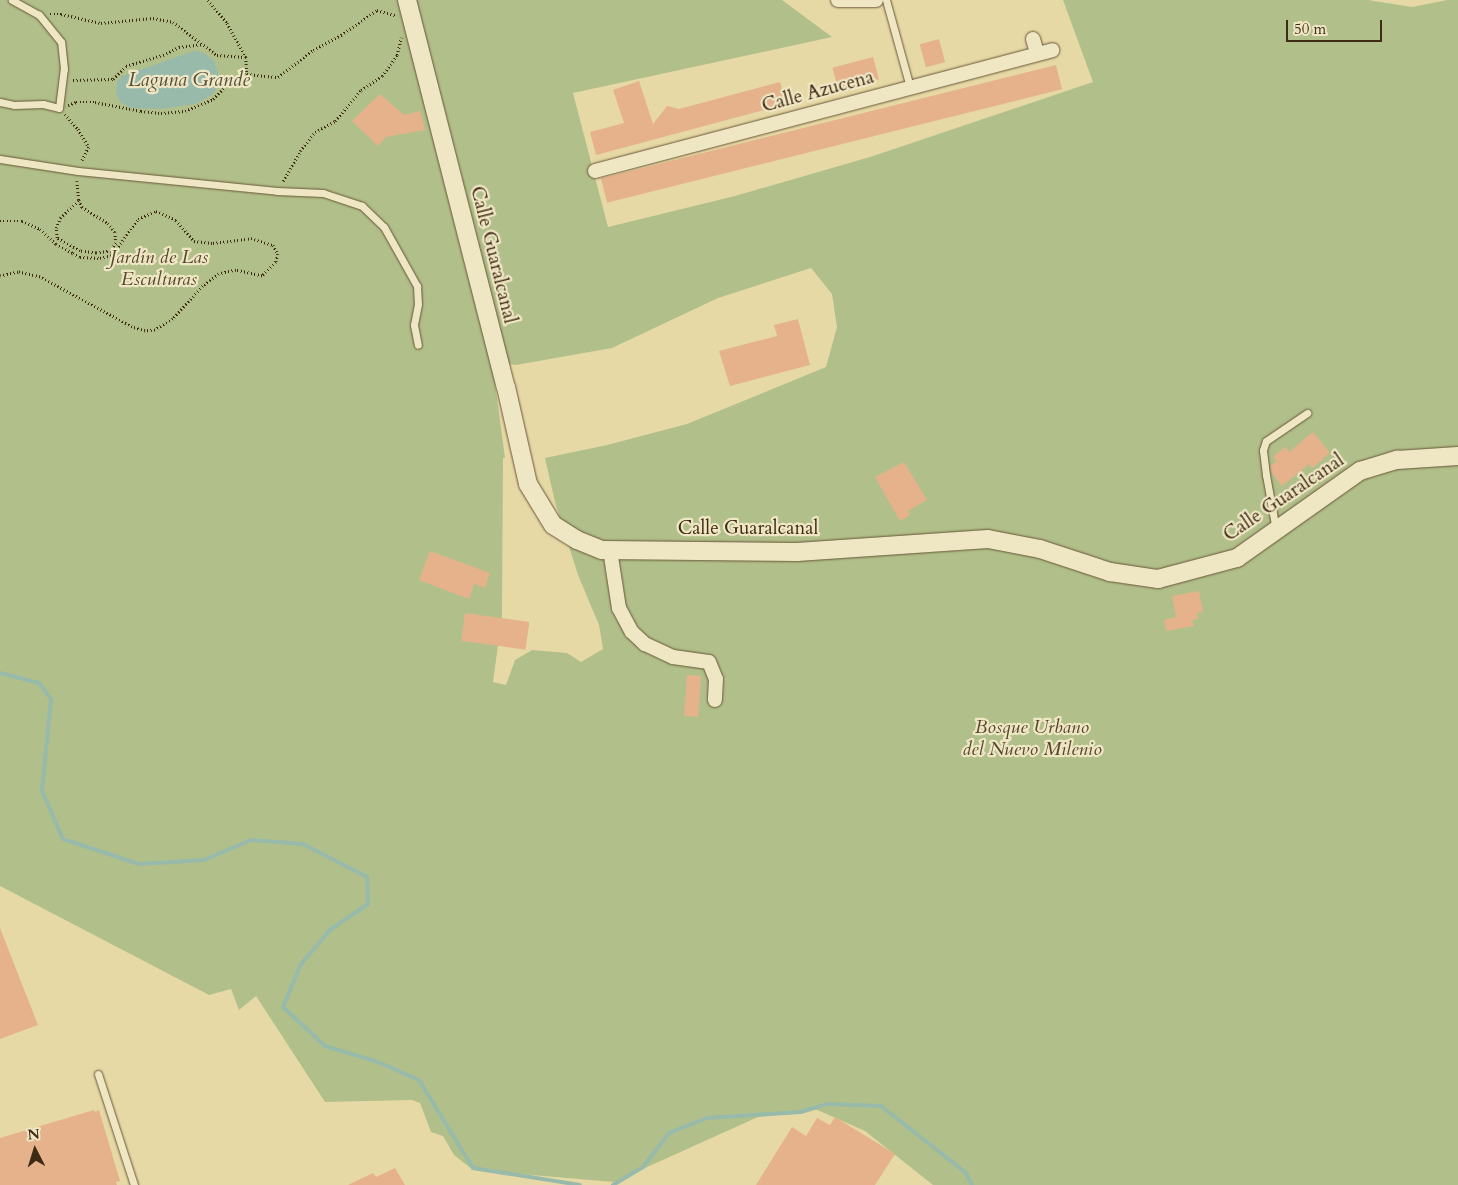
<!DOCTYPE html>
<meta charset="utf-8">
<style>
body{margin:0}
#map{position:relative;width:1458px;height:1185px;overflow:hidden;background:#e7d9a5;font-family:Cardo,serif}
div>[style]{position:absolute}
.green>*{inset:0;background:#b1c08a}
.water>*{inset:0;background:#97baab}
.stream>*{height:4px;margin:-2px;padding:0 2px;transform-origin:2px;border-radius:2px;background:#97baab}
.building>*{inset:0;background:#e5b28b;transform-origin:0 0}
.path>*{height:2.5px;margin-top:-1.25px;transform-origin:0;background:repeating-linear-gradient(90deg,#3f2a14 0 1px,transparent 0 3.5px)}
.roads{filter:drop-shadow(0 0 1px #695638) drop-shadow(0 0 1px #695638)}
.service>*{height:7px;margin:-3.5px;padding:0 3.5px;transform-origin:3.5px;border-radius:3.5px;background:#efe6c4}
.minor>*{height:14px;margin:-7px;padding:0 7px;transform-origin:7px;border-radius:7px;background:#efe6c4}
.tertiary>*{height:18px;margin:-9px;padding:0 9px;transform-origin:9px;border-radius:9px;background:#efe6c4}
span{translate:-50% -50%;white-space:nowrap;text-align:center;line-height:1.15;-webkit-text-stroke:4.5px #efe6c4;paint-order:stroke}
.street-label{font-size:19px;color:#3f2a14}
.park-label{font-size:19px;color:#56482c;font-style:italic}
.water-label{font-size:20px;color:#554e3a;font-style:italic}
.north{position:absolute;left:10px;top:1125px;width:50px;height:50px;-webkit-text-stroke:4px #efe6c4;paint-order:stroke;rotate:355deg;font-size:14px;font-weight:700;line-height:20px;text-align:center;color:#3f2a14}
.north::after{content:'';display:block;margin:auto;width:18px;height:22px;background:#3f2a14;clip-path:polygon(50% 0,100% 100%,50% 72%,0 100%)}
.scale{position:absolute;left:1286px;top:20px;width:96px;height:22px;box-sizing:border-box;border:2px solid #3f2a14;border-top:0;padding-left:6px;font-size:15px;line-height:18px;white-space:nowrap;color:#3f2a14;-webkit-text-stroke:4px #efe6c4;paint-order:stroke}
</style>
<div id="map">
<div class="green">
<i style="clip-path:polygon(evenodd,0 0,782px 0,832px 37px,573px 93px,608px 227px,735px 196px,870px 157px,1093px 82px,1063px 0,1368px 0,1412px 7px,1447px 0,1458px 0,1458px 1185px,933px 1185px,865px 1131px,815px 1109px,758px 1117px,614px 1182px,473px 1170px,454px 1155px,443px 1136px,431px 1132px,420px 1103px,412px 1100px,325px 1102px,256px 996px,239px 1010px,231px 989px,209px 995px,0 886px,0 0,811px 268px,832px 294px,837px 327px,826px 367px,687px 424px,607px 445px,545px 458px,555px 502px,578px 575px,599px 625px,603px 649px,581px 662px,567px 653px,532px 650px,515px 660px,506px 685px,493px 682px,502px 616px,503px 458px,505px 458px,492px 361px,516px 365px,612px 348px,718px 298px,811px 268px)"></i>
</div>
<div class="water">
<i style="clip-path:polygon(194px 51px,204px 53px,214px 61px,218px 72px,218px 85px,212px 95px,195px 104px,161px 109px,131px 108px,120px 102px,116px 92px,117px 82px,122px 76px)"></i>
</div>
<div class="stream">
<i style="left:0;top:673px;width:40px;rotate:14.4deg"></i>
<i style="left:39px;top:683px;width:20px;rotate:53deg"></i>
<i style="left:51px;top:699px;width:92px;rotate:95.6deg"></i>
<i style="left:42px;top:791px;width:52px;rotate:66.4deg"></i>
<i style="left:63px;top:839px;width:80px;rotate:18.2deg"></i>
<i style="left:139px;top:864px;width:65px;rotate:-3.5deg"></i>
<i style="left:204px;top:860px;width:51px;rotate:-23.1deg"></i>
<i style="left:251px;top:840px;width:52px;rotate:4.4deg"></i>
<i style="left:303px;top:844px;width:72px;rotate:27.3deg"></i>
<i style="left:367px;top:877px;width:27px;rotate:88deg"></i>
<i style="left:368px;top:904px;width:46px;rotate:145.6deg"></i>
<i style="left:330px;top:930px;width:45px;rotate:130.5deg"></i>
<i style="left:301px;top:964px;width:47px;rotate:112.7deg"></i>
<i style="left:283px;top:1007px;width:57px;rotate:42.9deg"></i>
<i style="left:325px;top:1046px;width:55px;rotate:16.8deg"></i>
<i style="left:378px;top:1062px;width:45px;rotate:23.7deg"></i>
<i style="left:419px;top:1080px;width:103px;rotate:58.5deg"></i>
<i style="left:473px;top:1168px;width:108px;rotate:9deg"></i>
<i style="left:613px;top:1185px;width:35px;rotate:-31deg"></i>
<i style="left:643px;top:1167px;width:43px;rotate:-52.6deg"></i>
<i style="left:669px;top:1133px;width:41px;rotate:-21.5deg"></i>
<i style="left:707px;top:1118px;width:94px;rotate:-3.7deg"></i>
<i style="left:801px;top:1112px;width:28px;rotate:-17deg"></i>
<i style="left:828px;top:1104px;width:53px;rotate:2.2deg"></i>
<i style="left:881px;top:1106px;width:108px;rotate:38.2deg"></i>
<i style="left:966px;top:1173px;width:13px;rotate:63deg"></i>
</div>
<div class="building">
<i style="left:939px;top:39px;width:24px;height:20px;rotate:75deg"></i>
<i style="left:873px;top:57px;width:23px;height:42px;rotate:75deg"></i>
<i style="left:1056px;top:65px;width:25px;height:469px;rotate:76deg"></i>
<i style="clip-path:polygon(639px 81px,653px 124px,667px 106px,679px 109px,780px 82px,786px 104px,596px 155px,590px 132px,624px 123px,613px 90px)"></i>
<i style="clip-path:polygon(380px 94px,404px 115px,420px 111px,425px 130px,386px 137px,378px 146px,352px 121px)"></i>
<i style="clip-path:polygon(798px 319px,810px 365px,730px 386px,719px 351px,777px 336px,774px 325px)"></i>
<i style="clip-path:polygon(1313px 432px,1330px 453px,1312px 468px,1309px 464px,1282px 486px,1271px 472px,1270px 466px,1277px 461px,1273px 457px,1285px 447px,1289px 452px)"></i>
<i style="clip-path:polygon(904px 462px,927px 500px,908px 511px,910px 515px,900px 521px,875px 477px)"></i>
<i style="clip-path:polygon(430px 551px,490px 573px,485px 588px,474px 584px,469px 599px,419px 580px)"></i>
<i style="clip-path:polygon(1199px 591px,1203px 612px,1197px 613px,1198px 619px,1192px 620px,1194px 626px,1166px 631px,1164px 620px,1176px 617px,1172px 596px)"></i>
<i style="left:465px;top:613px;width:65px;height:28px;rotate:8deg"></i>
<i style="left:687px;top:675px;width:14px;height:41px;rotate:4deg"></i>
<i style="clip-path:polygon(0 928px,38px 1025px,0 1039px)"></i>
<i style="clip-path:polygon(94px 1110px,95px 1112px,99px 1110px,120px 1181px,116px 1182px,117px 1185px,0 1185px,0 1138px)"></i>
<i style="clip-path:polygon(835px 1117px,895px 1154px,875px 1185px,756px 1185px,792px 1127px,806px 1136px,817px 1118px,830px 1125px)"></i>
<i style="clip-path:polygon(395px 1168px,405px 1185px,348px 1185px,373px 1173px,376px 1177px)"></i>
</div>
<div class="path">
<i style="left:208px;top:0;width:30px;rotate:50deg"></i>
<i style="left:227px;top:23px;width:39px;rotate:61deg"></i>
<i style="left:50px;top:14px;width:11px"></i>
<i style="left:61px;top:14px;width:41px;rotate:12.7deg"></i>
<i style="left:101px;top:23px;width:52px;rotate:-5.5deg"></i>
<i style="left:153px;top:18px;width:20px;rotate:11deg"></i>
<i style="left:173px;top:22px;width:55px;rotate:36.9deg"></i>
<i style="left:217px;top:55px;width:29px;rotate:4deg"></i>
<i style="left:246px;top:57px;width:17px;rotate:87deg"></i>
<i style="left:73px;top:80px;width:40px;rotate:-1.4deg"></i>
<i style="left:113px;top:79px;width:18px;rotate:-45deg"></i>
<i style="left:126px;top:66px;width:39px;rotate:-17deg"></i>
<i style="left:163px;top:55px;width:18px;rotate:-27deg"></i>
<i style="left:179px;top:47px;width:23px;rotate:-7deg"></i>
<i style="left:68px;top:105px;width:9px;rotate:-21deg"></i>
<i style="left:76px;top:102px;width:19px"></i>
<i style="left:95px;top:102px;width:47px;rotate:11.1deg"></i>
<i style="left:141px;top:111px;width:20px;rotate:6deg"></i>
<i style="left:161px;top:113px;width:24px;rotate:-5deg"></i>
<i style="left:185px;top:111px;width:30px;rotate:-23deg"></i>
<i style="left:213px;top:99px;width:24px;rotate:-45deg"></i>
<i style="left:230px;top:82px;width:19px;rotate:-25deg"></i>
<i style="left:247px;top:74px;width:31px;rotate:6deg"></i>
<i style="left:278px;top:77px;width:44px;rotate:-37.6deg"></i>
<i style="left:313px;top:50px;width:32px;rotate:-28deg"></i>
<i style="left:341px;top:35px;width:44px;rotate:-34.8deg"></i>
<i style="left:377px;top:10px;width:19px;rotate:16deg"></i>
<i style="left:65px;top:114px;width:20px;rotate:49deg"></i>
<i style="left:78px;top:129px;width:21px;rotate:59deg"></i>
<i style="left:89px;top:147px;width:16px;rotate:117deg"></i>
<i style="left:77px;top:181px;width:19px;rotate:84deg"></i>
<i style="left:79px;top:200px;width:8px;rotate:67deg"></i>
<i style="left:82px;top:207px;width:31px;rotate:32deg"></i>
<i style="left:108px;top:223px;width:11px;rotate:52deg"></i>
<i style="left:115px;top:232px;width:11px;rotate:85deg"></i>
<i style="left:116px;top:243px;width:9px;rotate:122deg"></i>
<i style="left:111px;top:251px;width:15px;rotate:172deg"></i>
<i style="left:96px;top:253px;width:16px;rotate:-173deg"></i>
<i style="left:80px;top:251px;width:26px;rotate:-151deg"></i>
<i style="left:57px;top:238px;width:10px;rotate:-96deg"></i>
<i style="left:56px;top:228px;width:11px;rotate:-68deg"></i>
<i style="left:60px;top:218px;width:26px;rotate:-43deg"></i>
<i style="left:283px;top:181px;width:34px;rotate:-60deg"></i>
<i style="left:300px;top:151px;width:24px;rotate:-52deg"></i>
<i style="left:315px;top:132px;width:23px;rotate:-29deg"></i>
<i style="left:335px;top:121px;width:40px;rotate:-50deg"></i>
<i style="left:361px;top:90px;width:25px;rotate:-34deg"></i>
<i style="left:382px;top:76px;width:26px;rotate:-54deg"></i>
<i style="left:397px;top:55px;width:18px;rotate:-77deg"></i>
<i style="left:0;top:221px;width:22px"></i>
<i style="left:22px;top:221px;width:20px;rotate:24deg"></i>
<i style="left:40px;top:229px;width:22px;rotate:43deg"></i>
<i style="left:56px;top:244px;width:19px;rotate:28deg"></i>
<i style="left:73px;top:253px;width:8px;rotate:30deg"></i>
<i style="left:80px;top:257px;width:20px;rotate:3deg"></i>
<i style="left:100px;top:258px;width:12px;rotate:-14deg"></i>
<i style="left:112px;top:255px;width:44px;rotate:-54.2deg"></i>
<i style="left:138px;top:219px;width:20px;rotate:-24deg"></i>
<i style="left:156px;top:211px;width:22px;rotate:24deg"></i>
<i style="left:176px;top:220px;width:28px;rotate:49deg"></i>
<i style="left:194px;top:241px;width:19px;rotate:6deg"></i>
<i style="left:213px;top:243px;width:38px;rotate:-7deg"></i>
<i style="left:251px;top:238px;width:23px;rotate:18deg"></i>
<i style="left:273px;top:245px;width:10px;rotate:61deg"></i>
<i style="left:278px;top:254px;width:8px;rotate:104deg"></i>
<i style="left:276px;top:262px;width:20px;rotate:135deg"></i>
<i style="left:262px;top:276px;width:27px;rotate:-167deg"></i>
<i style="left:236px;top:270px;width:17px;rotate:167deg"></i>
<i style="left:219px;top:274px;width:20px;rotate:143deg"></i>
<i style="left:203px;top:286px;width:45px;rotate:132.3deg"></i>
<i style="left:173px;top:319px;width:21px;rotate:149deg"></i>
<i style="left:155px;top:330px;width:10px;rotate:174deg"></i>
<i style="left:145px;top:331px;width:14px;rotate:-163deg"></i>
<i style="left:132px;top:327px;width:105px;rotate:-151.5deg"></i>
<i style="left:40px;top:277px;width:23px;rotate:-167deg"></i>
<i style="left:18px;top:272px;width:18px;rotate:167deg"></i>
</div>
<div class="roads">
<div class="service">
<i style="left:886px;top:0;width:90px;rotate:74.6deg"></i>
<i style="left:0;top:102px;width:14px;rotate:12deg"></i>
<i style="left:14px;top:105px;width:29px;rotate:-2deg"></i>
<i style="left:43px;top:104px;width:16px;rotate:14deg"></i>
<i style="left:59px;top:108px;width:39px;rotate:-83deg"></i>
<i style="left:64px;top:69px;width:27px;rotate:-96deg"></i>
<i style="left:61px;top:42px;width:35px;rotate:-129deg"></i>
<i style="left:39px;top:15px;width:31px;rotate:-151deg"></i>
<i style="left:0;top:159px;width:79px;rotate:8.7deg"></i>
<i style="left:78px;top:171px;width:200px;rotate:5.7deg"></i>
<i style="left:277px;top:191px;width:46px;rotate:2.5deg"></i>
<i style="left:323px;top:193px;width:41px;rotate:18.4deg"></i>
<i style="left:362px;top:206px;width:30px;rotate:44deg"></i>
<i style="left:384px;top:227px;width:68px;rotate:60.8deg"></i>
<i style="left:417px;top:286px;width:18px;rotate:87deg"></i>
<i style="left:418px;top:304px;width:21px;rotate:101deg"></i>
<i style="left:414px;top:325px;width:20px;rotate:79deg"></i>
<i style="left:1276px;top:530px;width:56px;rotate:-100.3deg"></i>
<i style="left:1266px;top:475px;width:25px;rotate:-97deg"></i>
<i style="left:1263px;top:450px;width:9px;rotate:-72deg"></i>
<i style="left:1266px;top:441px;width:50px;rotate:-34.3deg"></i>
<i style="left:98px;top:1074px;width:117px;rotate:72deg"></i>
</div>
<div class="minor">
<i style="left:838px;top:0;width:38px"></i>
<i style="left:1033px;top:39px;width:15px;rotate:74deg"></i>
<i style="left:595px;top:171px;width:473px;rotate:-14.8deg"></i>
<i style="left:610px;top:550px;width:59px;rotate:81.2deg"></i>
<i style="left:619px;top:608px;width:27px;rotate:62deg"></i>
<i style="left:632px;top:632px;width:18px;rotate:43deg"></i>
<i style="left:645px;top:644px;width:31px;rotate:25deg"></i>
<i style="left:673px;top:657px;width:36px;rotate:8deg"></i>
<i style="left:709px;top:662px;width:18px;rotate:68deg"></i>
<i style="left:716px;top:679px;width:21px;rotate:93deg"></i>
</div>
<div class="tertiary">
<i style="left:407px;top:0;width:399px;rotate:75.7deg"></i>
<i style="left:506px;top:387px;width:99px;rotate:77.2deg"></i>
<i style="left:528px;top:484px;width:48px;rotate:58.6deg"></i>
<i style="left:553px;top:525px;width:28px;rotate:32deg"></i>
<i style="left:577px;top:540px;width:27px;rotate:22deg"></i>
<i style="left:602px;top:550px;width:195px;rotate:0.6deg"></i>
<i style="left:797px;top:552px;width:191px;rotate:-3.9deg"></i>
<i style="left:988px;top:539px;width:53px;rotate:10.9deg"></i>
<i style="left:1040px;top:549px;width:74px;rotate:18.2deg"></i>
<i style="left:1110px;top:572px;width:49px;rotate:8.3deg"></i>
<i style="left:1158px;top:579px;width:82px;rotate:-14.9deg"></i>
<i style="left:1237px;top:558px;width:151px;rotate:-35.3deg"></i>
<i style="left:1360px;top:471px;width:39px;rotate:-17deg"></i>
<i style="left:1397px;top:460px;width:61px;rotate:-3.8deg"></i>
</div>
</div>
<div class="street-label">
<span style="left:818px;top:92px;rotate:-15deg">Calle Azucena</span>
<span style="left:493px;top:255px;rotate:76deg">Calle Guaralcanal</span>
<span style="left:1284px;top:498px;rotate:-34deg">Calle Guaralcanal</span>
<span style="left:748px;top:529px">Calle Guaralcanal</span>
</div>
<div class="park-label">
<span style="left:159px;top:269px">Jardín de Las<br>Esculturas</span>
<span style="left:1032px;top:739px">Bosque Urbano<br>del Nuevo Milenio</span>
</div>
<div class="water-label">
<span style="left:189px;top:79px">Laguna Grande</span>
</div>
<div class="north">N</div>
<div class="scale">50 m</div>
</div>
